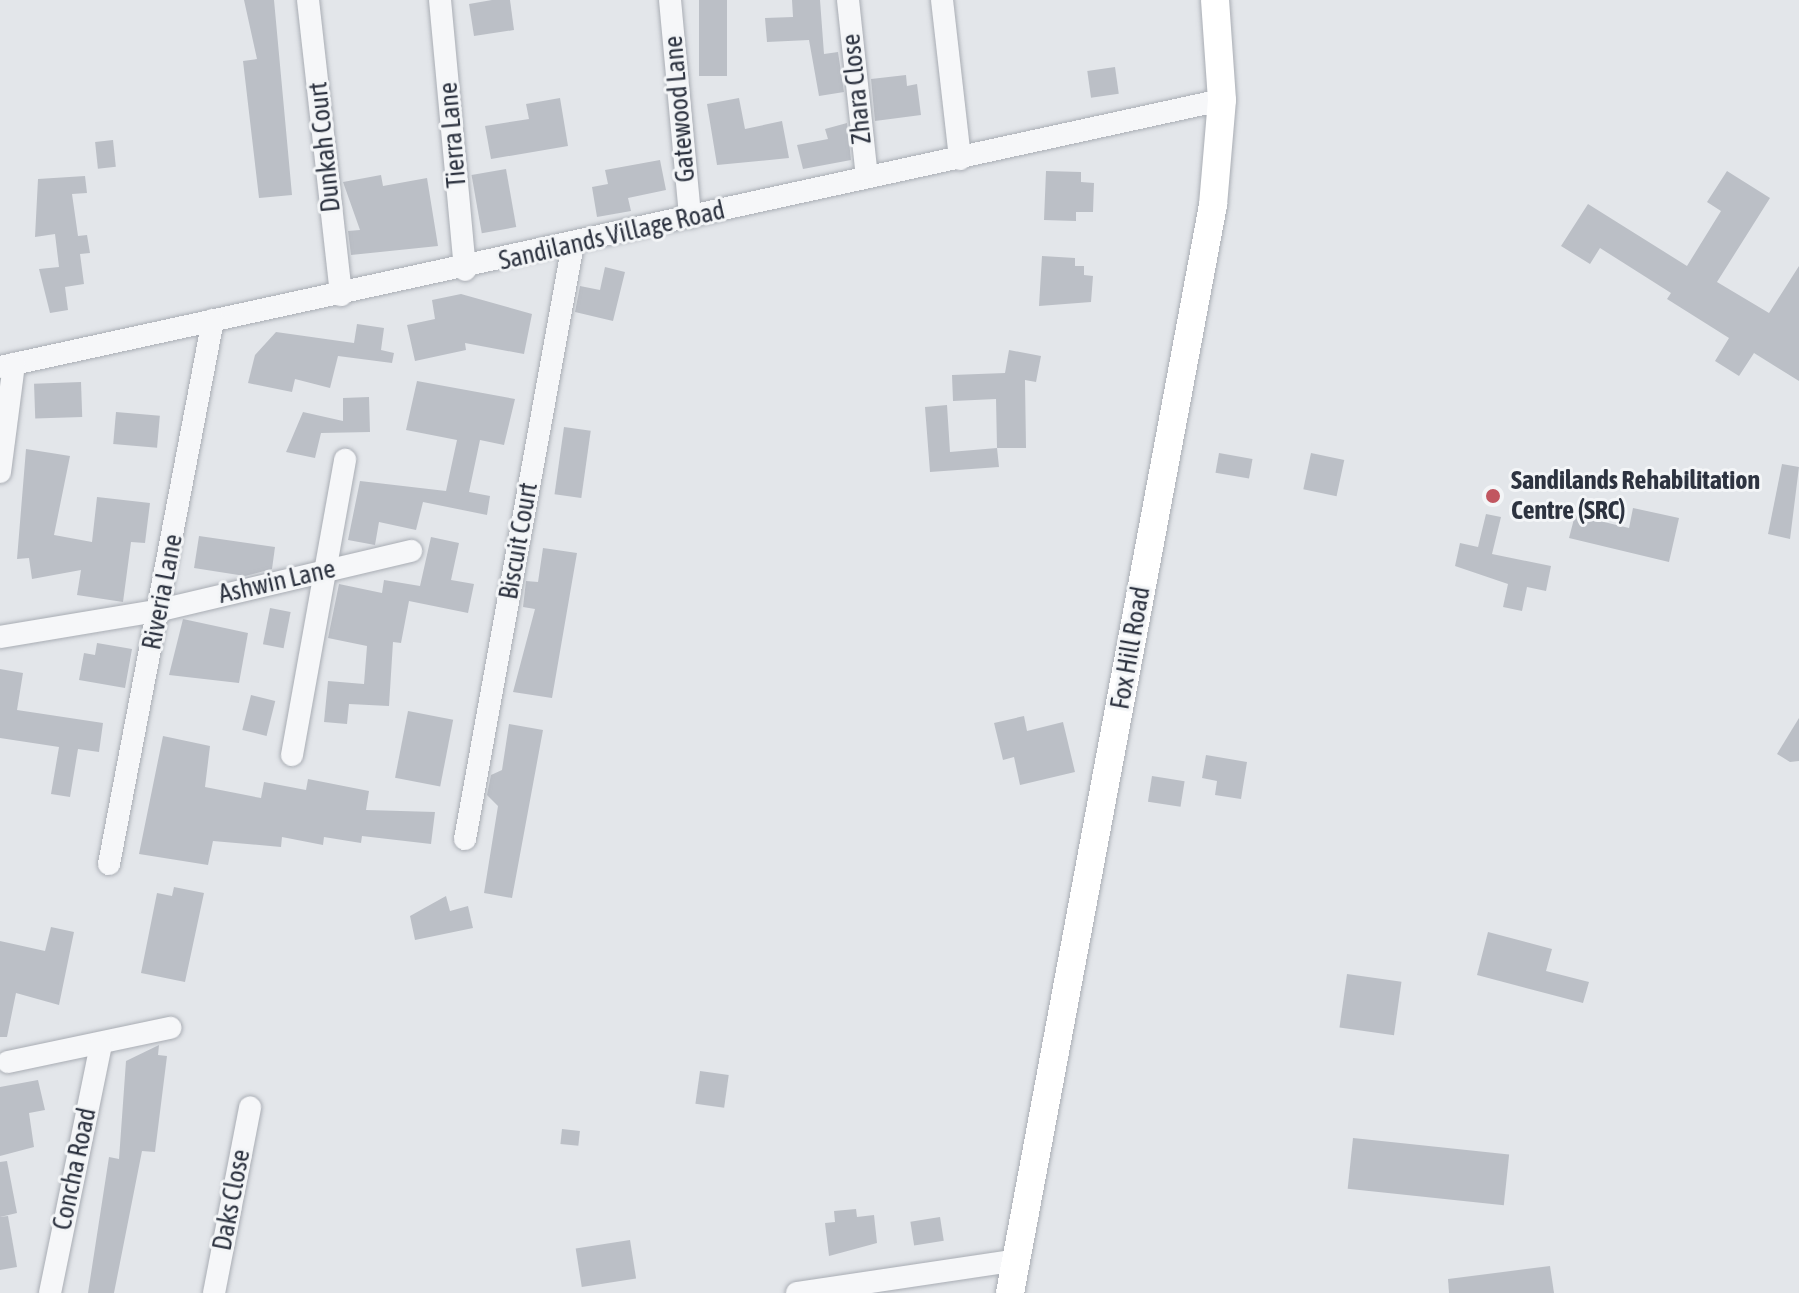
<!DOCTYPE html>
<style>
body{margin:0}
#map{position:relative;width:1799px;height:1293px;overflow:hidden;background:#e3e6ea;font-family:"Asap Condensed",sans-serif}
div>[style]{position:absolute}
.building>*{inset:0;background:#bbbfc6;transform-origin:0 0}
.roads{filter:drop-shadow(0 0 2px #a9adb4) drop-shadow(0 0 2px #a9adb4)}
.minor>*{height:22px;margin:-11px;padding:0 11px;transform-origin:11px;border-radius:11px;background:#f6f7f9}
.major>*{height:28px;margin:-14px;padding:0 14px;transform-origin:14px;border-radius:14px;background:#fff}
.dots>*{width:22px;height:22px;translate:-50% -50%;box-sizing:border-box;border:4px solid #f3f5f7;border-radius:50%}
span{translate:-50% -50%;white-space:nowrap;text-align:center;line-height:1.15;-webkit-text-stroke:6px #f3f5f7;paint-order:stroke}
.street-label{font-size:26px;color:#2d3340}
.poi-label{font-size:26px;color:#2d3340;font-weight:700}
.left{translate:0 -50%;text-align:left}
</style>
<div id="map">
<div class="building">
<i style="clip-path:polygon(244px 0,274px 0,292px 195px,259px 198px,243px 61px,257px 59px)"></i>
<i style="clip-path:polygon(492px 0,510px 0,514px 30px,474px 36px,469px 4px)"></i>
<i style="left:699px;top:0;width:28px;height:76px"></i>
<i style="clip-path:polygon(792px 0,820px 0,824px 54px,838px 52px,844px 92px,819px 96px,809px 40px,767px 42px,765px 18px,793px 17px)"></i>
<i style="left:1115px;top:67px;width:27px;height:28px;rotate:82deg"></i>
<i style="clip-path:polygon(906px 75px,907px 86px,917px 84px,921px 115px,875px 121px,871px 79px)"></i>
<i style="clip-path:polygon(560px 98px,568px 146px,491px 159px,485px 126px,529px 119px,526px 104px)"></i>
<i style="clip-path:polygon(739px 98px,745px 129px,782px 121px,789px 158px,717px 165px,707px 104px)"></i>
<i style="clip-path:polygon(847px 123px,851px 160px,803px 169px,797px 145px,828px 139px,825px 129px)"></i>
<i style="left:113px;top:140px;width:27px;height:18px;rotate:84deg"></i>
<i style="clip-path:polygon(660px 160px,666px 190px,628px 198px,631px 211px,597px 217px,592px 187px,608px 184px,605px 170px)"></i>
<i style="left:506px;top:169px;width:59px;height:35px;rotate:80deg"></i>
<i style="clip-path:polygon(1046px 171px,1081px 172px,1081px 182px,1094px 183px,1093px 212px,1076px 212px,1076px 221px,1044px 220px)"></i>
<i style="clip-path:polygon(1727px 171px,1770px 198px,1717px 282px,1769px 313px,1799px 266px,1799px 381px,1754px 353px,1739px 376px,1715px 361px,1729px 338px,1667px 299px,1671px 293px,1600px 248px,1590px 264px,1561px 246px,1588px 204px,1687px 266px,1721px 211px,1707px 202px)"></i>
<i style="clip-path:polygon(381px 175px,383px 186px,427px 178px,438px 246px,351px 255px,348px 231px,360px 230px,343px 182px)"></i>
<i style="clip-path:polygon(85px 176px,87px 193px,72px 194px,78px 236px,87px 235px,90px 253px,80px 254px,84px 284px,65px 287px,68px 310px,50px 313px,39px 269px,59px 267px,55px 234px,35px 237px,38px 179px)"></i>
<i style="clip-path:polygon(1042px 256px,1075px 258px,1075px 266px,1084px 266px,1084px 275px,1093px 276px,1091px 302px,1039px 306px)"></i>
<i style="clip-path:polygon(605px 267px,625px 272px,613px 321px,575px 312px,580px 286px,600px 290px)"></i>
<i style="clip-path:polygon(461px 294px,532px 314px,524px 354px,465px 343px,466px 350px,415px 361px,407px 325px,435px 319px,432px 300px)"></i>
<i style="clip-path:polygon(357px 324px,384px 328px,381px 350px,394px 353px,392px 363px,338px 356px,330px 388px,295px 379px,292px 392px,248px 383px,255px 355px,276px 332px,354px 343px)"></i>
<i style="clip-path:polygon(1009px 350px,1041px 356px,1036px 382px,1025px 380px,1026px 448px,997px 448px,996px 399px,953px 401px,952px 375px,1005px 373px)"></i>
<i style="clip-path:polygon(417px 381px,515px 399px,504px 445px,480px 440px,469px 492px,490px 496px,487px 515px,423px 502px,416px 530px,379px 522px,375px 545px,348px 540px,360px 481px,446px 491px,457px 440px,406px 430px)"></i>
<i style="left:81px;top:382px;width:35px;height:47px;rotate:88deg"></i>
<i style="clip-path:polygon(369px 397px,370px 432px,321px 433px,315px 458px,286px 452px,303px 412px,343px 421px,343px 398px)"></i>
<i style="clip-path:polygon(947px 405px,950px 452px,997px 448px,999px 467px,930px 472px,925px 407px)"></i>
<i style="left:116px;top:412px;width:44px;height:32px;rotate:5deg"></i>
<i style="left:564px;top:427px;width:27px;height:68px;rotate:8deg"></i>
<i style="clip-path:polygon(26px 449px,70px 456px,54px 535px,92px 542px,97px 497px,150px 503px,145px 543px,131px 542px,123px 602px,77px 595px,81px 570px,32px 579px,29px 558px,17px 559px)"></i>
<i style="left:1219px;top:453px;width:34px;height:20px;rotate:10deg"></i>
<i style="left:1311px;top:453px;width:34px;height:37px;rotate:12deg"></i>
<i style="clip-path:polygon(1782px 464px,1799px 467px,1790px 539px,1768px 534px)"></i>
<i style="clip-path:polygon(1633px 508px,1679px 518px,1669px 562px,1569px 538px,1575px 515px,1629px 528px)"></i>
<i style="clip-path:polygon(1486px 514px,1501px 517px,1492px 554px,1551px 566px,1546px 591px,1527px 587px,1522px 611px,1503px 607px,1508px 584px,1455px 566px,1460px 543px,1478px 547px)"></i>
<i style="clip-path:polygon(199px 536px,275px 547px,272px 569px,245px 576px,194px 568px)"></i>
<i style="clip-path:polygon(431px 537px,459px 543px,451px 580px,474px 584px,468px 613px,409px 601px,401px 643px,393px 642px,389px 706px,349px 704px,347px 724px,324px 722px,328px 681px,364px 684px,367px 646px,328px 638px,339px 584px,382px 593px,384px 580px,420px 586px)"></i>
<i style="clip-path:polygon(543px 548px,577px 553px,552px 698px,513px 692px,535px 609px,523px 607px,526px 581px,538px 582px)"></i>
<i style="left:270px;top:608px;width:21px;height:37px;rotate:11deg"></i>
<i style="clip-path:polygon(183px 619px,248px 633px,239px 683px,169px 675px)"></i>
<i style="clip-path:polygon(97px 643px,132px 649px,125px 688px,79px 680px,84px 653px,95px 655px)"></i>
<i style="clip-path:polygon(0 669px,23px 673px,17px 710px,103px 723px,99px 752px,78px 749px,70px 797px,51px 794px,59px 747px,0 738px)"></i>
<i style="left:251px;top:695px;width:25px;height:36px;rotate:14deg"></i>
<i style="left:408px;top:711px;width:46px;height:68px;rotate:11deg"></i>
<i style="clip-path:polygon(1024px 716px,1027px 731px,1063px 722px,1075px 772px,1020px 785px,1014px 757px,1003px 760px,994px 723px)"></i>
<i style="clip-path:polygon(1799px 718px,1799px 761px,1790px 762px,1777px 754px)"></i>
<i style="clip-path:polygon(509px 724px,543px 730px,512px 898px,484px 893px,498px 806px,487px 795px,491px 775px,502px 770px)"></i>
<i style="clip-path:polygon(163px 736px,210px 746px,205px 787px,261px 798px,264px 782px,306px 790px,308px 779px,369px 791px,366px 810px,435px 812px,431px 844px,362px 836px,361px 843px,324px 837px,323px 845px,282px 837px,281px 847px,213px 841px,208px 865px,139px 854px)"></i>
<i style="clip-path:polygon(1206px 755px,1247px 762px,1241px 799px,1215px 795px,1217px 781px,1202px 778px)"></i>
<i style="left:1152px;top:776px;width:33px;height:26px;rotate:9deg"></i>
<i style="clip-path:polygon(174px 887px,204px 893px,185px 982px,141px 973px,157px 893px,172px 896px)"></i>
<i style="clip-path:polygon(446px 896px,450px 911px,468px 906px,473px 928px,415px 940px,410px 916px)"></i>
<i style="clip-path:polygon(51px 927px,74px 932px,59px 1005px,16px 993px,7px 1037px,0 1037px,0 941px,45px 951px)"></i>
<i style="clip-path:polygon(1488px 932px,1552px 949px,1546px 971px,1589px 982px,1583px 1003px,1477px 975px)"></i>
<i style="left:1347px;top:974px;width:55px;height:54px;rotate:8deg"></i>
<i style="clip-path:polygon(159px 1045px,158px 1055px,167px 1056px,155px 1152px,142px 1151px,114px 1293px,88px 1293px,109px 1157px,119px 1159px,126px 1061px)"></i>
<i style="left:700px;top:1071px;width:29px;height:33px;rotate:8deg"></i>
<i style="clip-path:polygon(38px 1080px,45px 1110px,29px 1113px,34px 1147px,0 1156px,0 1087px)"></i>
<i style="left:562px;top:1129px;width:18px;height:15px;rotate:6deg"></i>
<i style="left:1353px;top:1138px;width:157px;height:51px;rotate:6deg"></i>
<i style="clip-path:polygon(7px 1161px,17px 1213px,0 1217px,0 1162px)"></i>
<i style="clip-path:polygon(856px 1209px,857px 1217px,874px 1215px,877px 1243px,829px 1256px,825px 1223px,835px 1222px,834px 1211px)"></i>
<i style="clip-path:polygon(8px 1216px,17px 1267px,0 1270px,0 1217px)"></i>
<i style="left:940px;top:1217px;width:24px;height:30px;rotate:81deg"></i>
<i style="left:630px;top:1240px;width:39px;height:55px;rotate:81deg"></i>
<i style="clip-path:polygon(1550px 1266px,1554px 1293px,1449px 1293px,1448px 1279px)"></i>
</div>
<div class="roads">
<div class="minor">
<i style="left:308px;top:0;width:297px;rotate:83.6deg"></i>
<i style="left:440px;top:0;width:271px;rotate:84.7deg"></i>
<i style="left:670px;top:0;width:218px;rotate:84.7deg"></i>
<i style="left:848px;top:0;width:178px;rotate:83.9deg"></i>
<i style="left:942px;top:0;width:160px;rotate:83.5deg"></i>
<i style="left:0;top:367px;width:1251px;rotate:-12.33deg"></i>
<i style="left:0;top:472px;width:109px;rotate:-82.6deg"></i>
<i style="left:0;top:637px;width:163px;rotate:-9.5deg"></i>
<i style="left:161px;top:610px;width:257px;rotate:-13.3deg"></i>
<i style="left:292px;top:755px;width:300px;rotate:-79.8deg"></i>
<i style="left:465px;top:839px;width:605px;rotate:-79.71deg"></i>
<i style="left:109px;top:864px;width:554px;rotate:-79.18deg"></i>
<i style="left:8px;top:1062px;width:166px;rotate:-11.9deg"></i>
<i style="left:50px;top:1293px;width:253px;rotate:-78.4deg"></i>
<i style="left:214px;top:1293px;width:189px;rotate:-79deg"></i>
<i style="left:797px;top:1293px;width:222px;rotate:-8.5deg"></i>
</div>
<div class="major">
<i style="left:1010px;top:1293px;width:1107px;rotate:-79.43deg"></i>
<i style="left:1213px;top:205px;width:105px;rotate:-85.1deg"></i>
<i style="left:1222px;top:100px;width:100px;rotate:-94deg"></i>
</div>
</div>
<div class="dots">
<i style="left:1493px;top:496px;background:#c15660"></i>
</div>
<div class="street-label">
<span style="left:857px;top:89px;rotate:-96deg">Zhara Close</span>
<span style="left:680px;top:109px;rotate:-95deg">Gatewood Lane</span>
<span style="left:453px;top:135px;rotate:-95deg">Tierra Lane</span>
<span style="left:325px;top:147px;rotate:-96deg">Dunkah Court</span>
<span style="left:612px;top:236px;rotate:-13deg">Sandilands Village Road</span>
<span style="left:519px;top:541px;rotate:-80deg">Biscuit Court</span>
<span style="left:277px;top:582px;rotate:-13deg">Ashwin Lane</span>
<span style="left:163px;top:592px;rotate:-79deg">Riveria Lane</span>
<span style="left:1131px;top:648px;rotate:-80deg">Fox Hill Road</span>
<span style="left:75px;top:1169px;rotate:-78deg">Concha Road</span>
<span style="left:232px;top:1200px;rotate:-79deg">Daks Close</span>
</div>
<div class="poi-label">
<span class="left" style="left:1511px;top:496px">Sandilands Rehabilitation<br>Centre (SRC)</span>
</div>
</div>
